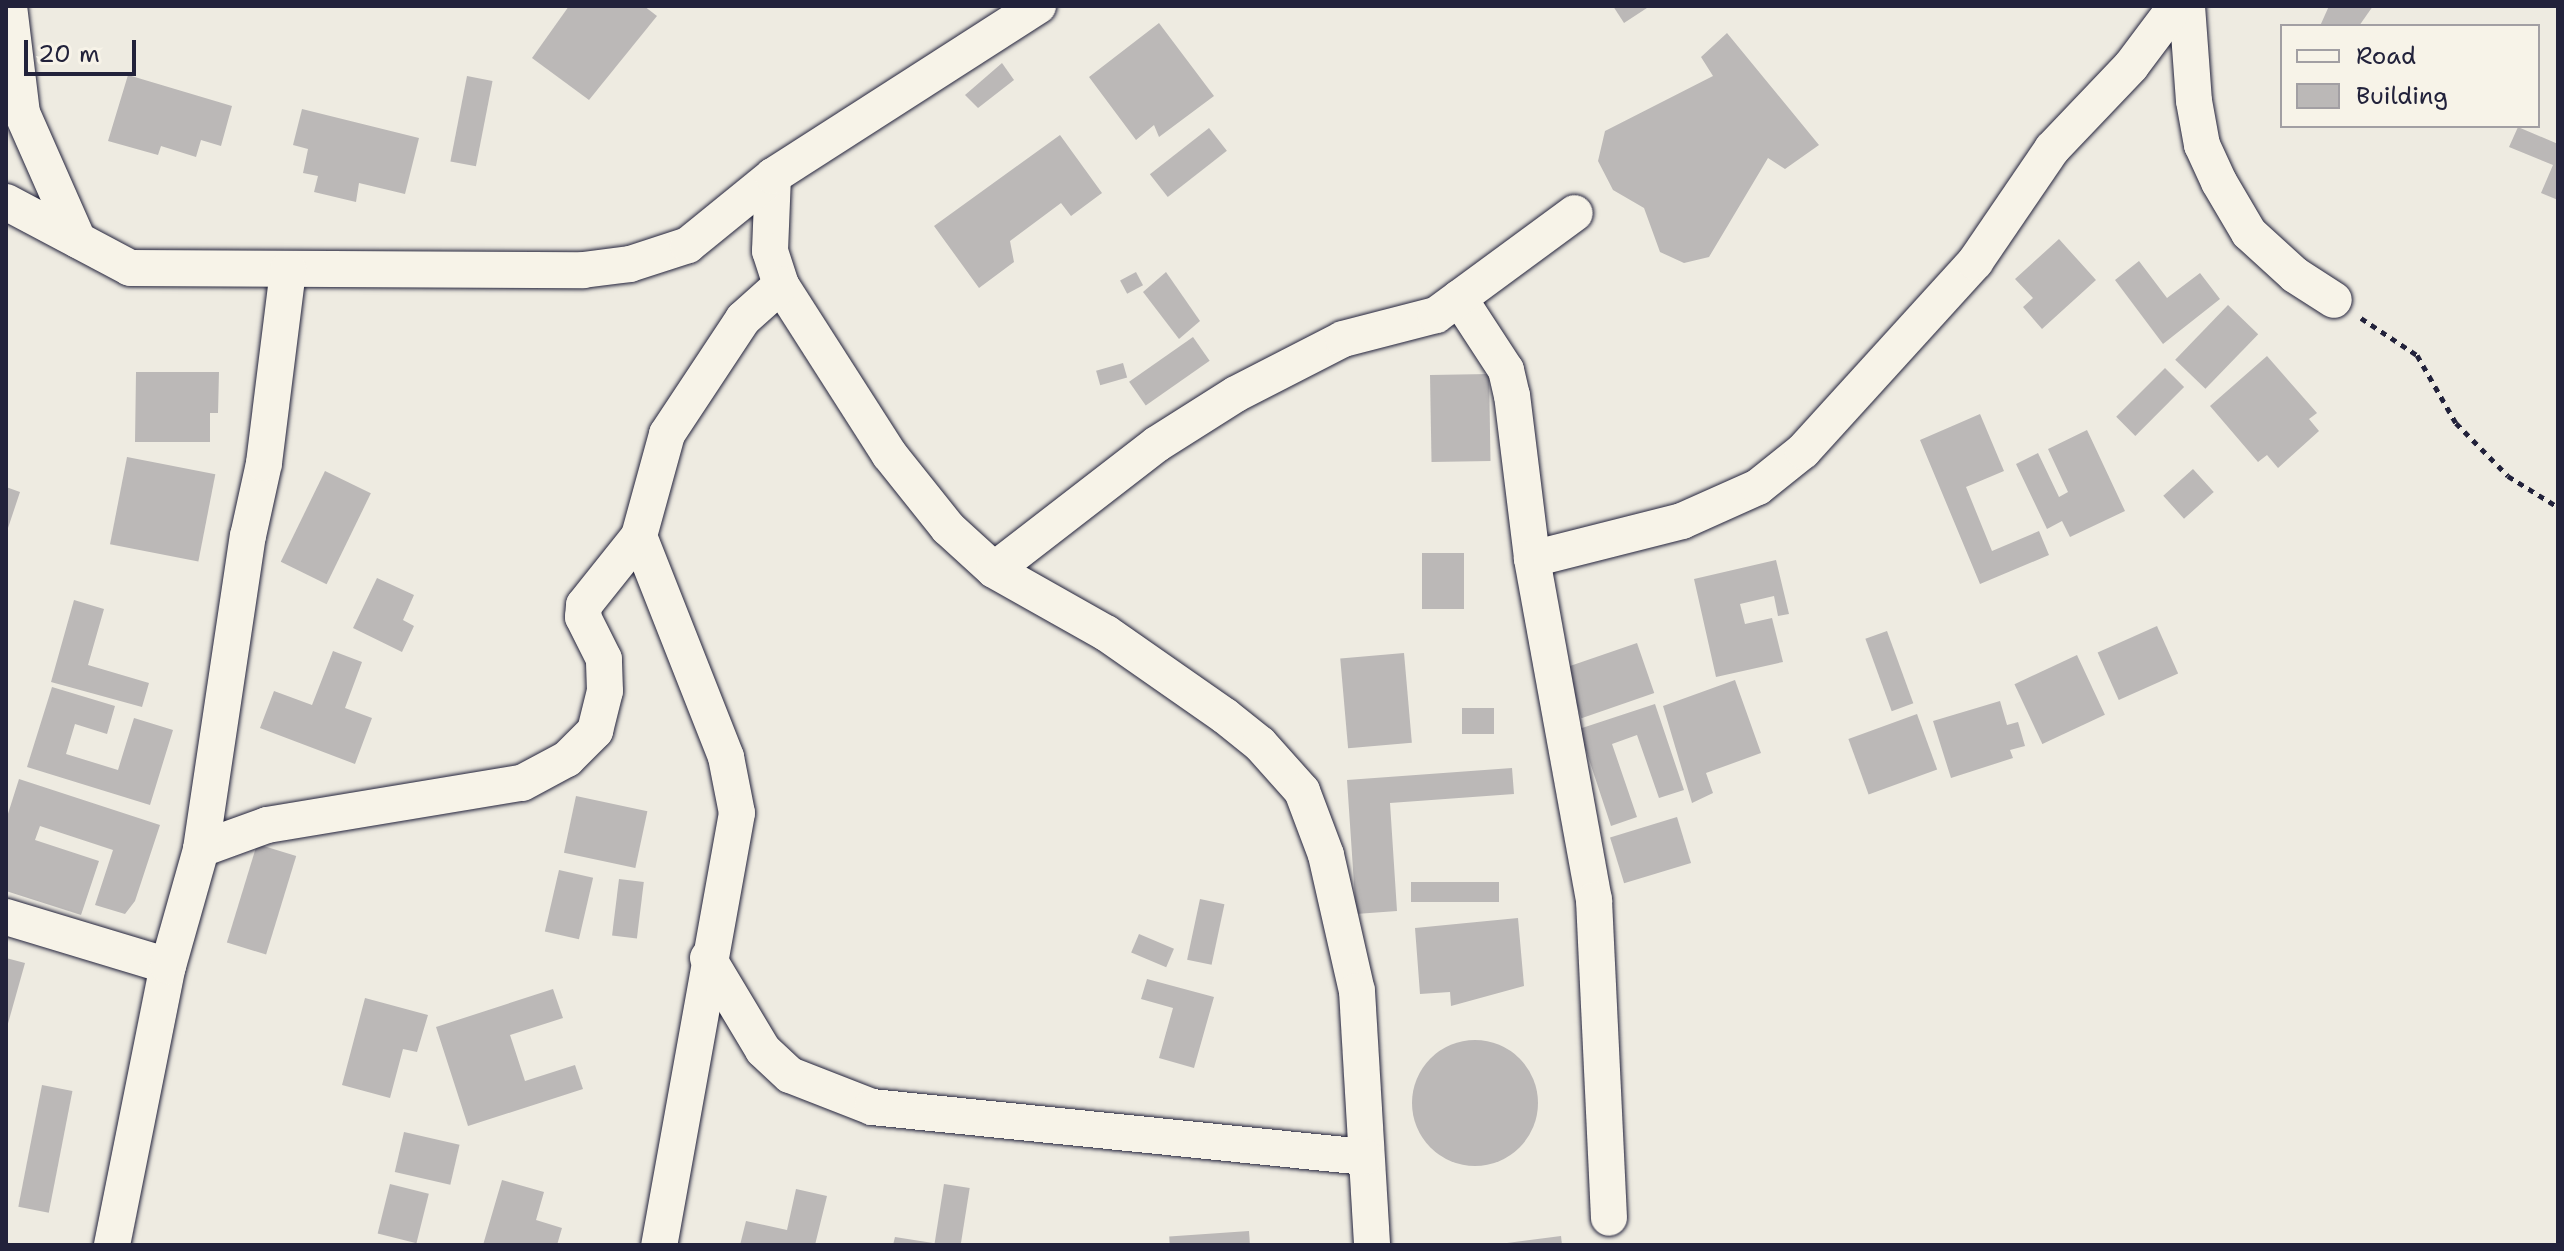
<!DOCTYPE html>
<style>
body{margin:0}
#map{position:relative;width:2564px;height:1251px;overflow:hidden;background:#eeebe1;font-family:"Shantell Sans",sans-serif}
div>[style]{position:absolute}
.building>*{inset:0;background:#bbb8b7;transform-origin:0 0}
.round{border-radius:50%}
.path>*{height:5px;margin-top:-2.5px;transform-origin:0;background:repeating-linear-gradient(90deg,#22223b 0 6px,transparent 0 12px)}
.roads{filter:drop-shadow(0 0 2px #22223b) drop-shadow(0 0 2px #22223b)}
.minor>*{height:36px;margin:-18px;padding:0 18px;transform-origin:18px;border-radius:18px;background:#f7f3e8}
span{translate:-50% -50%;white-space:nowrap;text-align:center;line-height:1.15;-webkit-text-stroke:6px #f7f3e8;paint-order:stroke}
.frame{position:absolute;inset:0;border:8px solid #22223b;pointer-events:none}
.legend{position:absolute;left:2280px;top:24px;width:260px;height:104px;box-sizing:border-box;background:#f7f3e8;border:2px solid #a29fa3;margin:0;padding:10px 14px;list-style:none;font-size:24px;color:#22223b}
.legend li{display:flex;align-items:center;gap:16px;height:40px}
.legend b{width:40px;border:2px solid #a29fa3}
.scale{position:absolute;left:24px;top:40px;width:112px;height:36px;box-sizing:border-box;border:4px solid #22223b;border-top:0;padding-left:10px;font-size:24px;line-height:28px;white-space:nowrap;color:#22223b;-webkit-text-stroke:6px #f7f3e8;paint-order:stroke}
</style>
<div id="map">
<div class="building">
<i style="clip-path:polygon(569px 6px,644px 6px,657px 16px,589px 100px,532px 58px)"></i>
<i style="clip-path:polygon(1613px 6px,1650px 6px,1624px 23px)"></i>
<i style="clip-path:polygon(2329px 6px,2373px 6px,2359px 26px,2320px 26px)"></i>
<i style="clip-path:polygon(1159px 23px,1214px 96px,1159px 137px,1154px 125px,1136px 140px,1089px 77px)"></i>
<i style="clip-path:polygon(1727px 33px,1819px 145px,1785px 169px,1768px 158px,1709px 257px,1684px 263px,1660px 252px,1644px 208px,1613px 190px,1598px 161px,1605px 131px,1713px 76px,1701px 57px)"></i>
<i style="clip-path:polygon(1002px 63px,1014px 80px,978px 108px,965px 95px)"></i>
<i style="clip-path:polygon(128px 75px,232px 106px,221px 146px,201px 140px,196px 157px,161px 146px,158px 155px,108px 141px)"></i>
<i style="left:467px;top:76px;width:26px;height:87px;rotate:11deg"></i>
<i style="clip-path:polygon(302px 109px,419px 138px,405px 194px,359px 183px,356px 202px,314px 192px,318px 176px,303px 173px,308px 149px,293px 145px)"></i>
<i style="clip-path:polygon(2518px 127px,2558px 144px,2558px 200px,2541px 193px,2553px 165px,2509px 147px)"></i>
<i style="left:1209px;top:128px;width:29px;height:75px;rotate:52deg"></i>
<i style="clip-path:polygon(1060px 135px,1102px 193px,1071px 216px,1061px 203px,1010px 241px,1014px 262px,979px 288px,934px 226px)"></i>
<i style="clip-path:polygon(2059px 239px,2096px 280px,2042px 329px,2023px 307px,2033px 298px,2015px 279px)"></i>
<i style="clip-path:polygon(2139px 261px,2167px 298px,2200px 273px,2220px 299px,2163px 344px,2115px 280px)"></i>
<i style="left:1136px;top:272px;width:15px;height:18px;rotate:62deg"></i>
<i style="clip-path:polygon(1166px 272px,1200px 321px,1179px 339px,1143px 292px)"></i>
<i style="left:2228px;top:305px;width:42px;height:76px;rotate:44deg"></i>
<i style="left:1193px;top:337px;width:29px;height:78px;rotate:55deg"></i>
<i style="clip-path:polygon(2267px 356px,2317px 413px,2309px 419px,2319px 431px,2278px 468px,2267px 455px,2258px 462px,2210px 406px)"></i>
<i style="left:1123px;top:363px;width:15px;height:28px;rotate:74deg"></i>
<i style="left:2165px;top:368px;width:27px;height:69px;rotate:45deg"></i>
<i style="clip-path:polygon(136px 372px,219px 372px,218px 413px,210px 413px,210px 442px,135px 442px)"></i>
<i style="left:1489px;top:374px;width:87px;height:59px;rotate:89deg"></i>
<i style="clip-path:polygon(1980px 414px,2004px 471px,1966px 487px,1992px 551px,2039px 531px,2049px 555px,1980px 584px,1920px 440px)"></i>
<i style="clip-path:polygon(2087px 430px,2125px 511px,2070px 537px,2062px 521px,2047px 529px,2016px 464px,2038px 453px,2059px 497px,2068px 492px,2048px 449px)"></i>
<i style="left:127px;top:457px;width:90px;height:89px;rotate:11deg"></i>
<i style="left:2193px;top:469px;width:31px;height:40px;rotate:48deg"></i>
<i style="left:325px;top:471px;width:51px;height:101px;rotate:26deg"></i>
<i style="clip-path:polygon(6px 487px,20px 492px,7px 531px,6px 531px)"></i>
<i style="left:1422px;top:553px;width:42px;height:56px"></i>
<i style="clip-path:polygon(1776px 560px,1789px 614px,1778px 616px,1774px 596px,1740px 604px,1745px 624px,1772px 618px,1783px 662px,1716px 677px,1694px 579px)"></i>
<i style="clip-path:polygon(377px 578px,414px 595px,403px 620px,414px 626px,402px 652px,353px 628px)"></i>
<i style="clip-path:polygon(74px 600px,104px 609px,88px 665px,149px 683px,142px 707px,51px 682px)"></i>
<i style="left:2157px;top:626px;width:52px;height:65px;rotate:66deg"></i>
<i style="left:1887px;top:631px;width:77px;height:23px;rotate:70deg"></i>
<i style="left:1637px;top:643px;width:53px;height:77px;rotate:71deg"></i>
<i style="clip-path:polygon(333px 651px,362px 662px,345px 708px,372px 718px,355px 764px,260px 728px,274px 691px,312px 705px)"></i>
<i style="left:1404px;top:653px;width:90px;height:64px;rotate:85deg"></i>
<i style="left:2077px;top:655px;width:66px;height:69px;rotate:65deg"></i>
<i style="clip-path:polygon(1735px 680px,1761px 753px,1706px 773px,1713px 793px,1692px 803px,1663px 706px)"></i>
<i style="clip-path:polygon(52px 687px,115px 706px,107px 734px,75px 724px,66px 754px,118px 770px,134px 718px,173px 730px,150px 805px,27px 767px)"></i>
<i style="clip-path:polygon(2000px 701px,2007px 725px,2018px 722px,2025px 746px,2010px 750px,2013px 758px,1951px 778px,1933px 721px)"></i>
<i style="clip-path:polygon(1655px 704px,1684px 790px,1659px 798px,1637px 735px,1612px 744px,1637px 817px,1611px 826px,1579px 729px)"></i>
<i style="left:1494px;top:708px;width:26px;height:32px;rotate:90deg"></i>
<i style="left:1917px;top:714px;width:59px;height:73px;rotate:70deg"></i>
<i style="clip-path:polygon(1512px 768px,1514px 794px,1390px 803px,1397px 911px,1356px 914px,1347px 780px)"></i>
<i style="clip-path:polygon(19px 779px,160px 825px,135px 901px,125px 914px,95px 905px,113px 850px,40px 826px,35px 840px,99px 861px,81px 915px,6px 891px,6px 820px)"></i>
<i style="left:576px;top:796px;width:73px;height:58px;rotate:12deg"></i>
<i style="left:1677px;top:817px;width:48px;height:70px;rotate:73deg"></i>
<i style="left:257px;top:844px;width:41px;height:103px;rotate:17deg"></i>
<i style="left:559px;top:870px;width:35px;height:63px;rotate:13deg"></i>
<i style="left:619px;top:879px;width:25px;height:57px;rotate:7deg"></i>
<i style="left:1499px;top:882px;width:20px;height:88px;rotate:90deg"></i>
<i style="left:1200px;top:899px;width:25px;height:62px;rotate:12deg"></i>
<i style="clip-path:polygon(1518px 918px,1524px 986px,1451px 1006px,1450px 992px,1420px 994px,1415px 928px)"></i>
<i style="left:1139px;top:934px;width:38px;height:20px;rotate:23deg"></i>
<i style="clip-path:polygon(6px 958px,25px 963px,7px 1027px,6px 1027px)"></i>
<i style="clip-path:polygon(1147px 979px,1214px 997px,1194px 1068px,1159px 1058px,1173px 1008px,1141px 999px)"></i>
<i style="clip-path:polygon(553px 989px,563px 1018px,510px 1035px,525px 1081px,575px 1065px,583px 1089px,468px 1126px,436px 1027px)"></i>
<i style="clip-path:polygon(365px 998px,428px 1015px,417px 1052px,403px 1049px,390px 1098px,342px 1085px)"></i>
<i class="round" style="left:1412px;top:1040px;width:126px;height:126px"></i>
<i style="left:42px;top:1085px;width:31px;height:124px;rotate:11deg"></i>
<i style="left:404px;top:1132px;width:57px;height:41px;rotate:13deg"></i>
<i style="clip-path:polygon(502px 1180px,544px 1192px,536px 1220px,562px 1228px,557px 1245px,483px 1245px)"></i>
<i style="left:390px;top:1184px;width:40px;height:51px;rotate:14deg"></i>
<i style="left:944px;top:1184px;width:26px;height:62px;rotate:9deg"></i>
<i style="clip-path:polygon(796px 1189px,827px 1196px,815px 1245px,740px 1245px,746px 1221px,787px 1230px)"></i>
<i style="left:1249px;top:1231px;width:14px;height:80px;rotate:86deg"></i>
<i style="clip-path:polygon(1561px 1236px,1562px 1245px,1507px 1245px,1507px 1243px)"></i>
<i style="clip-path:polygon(895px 1237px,933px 1243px,933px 1245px,893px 1245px)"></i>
</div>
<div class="path">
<i style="left:2361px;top:318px;width:67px;rotate:33.5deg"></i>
<i style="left:2417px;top:355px;width:78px;rotate:60.2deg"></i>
<i style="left:2456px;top:423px;width:74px;rotate:45.5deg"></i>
<i style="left:2508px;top:476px;width:59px;rotate:31.8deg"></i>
</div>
<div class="roads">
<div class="minor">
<i style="left:9px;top:6px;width:108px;rotate:83.1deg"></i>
<i style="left:22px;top:113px;width:139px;rotate:66.2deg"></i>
<i style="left:2187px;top:6px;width:95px;rotate:85.8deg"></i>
<i style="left:2194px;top:101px;width:45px;rotate:79.7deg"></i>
<i style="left:2202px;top:145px;width:41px;rotate:65.3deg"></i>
<i style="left:2219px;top:182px;width:59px;rotate:59.5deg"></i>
<i style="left:2249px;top:233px;width:62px;rotate:42.4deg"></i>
<i style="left:2295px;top:275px;width:46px;rotate:32.7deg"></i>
<i style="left:773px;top:176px;width:75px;rotate:92.3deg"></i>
<i style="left:770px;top:251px;width:36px;rotate:72deg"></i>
<i style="left:781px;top:285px;width:201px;rotate:57.4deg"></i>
<i style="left:889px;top:454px;width:95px;rotate:51.4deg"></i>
<i style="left:948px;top:528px;width:62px;rotate:42.4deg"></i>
<i style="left:994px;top:570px;width:129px;rotate:29.4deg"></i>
<i style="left:1106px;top:633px;width:145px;rotate:34.9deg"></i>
<i style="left:1225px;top:716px;width:45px;rotate:38.7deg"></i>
<i style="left:1260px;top:744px;width:63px;rotate:48.2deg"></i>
<i style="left:1302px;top:791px;width:68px;rotate:69.4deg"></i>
<i style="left:1326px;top:855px;width:139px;rotate:77.2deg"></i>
<i style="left:1357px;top:991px;width:254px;rotate:86.6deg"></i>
<i style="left:6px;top:202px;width:140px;rotate:28deg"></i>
<i style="left:130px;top:268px;width:453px;rotate:0.3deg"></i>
<i style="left:583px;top:270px;width:47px;rotate:-7.3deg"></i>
<i style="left:630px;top:264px;width:61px;rotate:-18.1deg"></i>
<i style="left:688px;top:245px;width:109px;rotate:-39.1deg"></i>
<i style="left:773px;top:176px;width:315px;rotate:-32.7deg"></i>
<i style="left:1459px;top:298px;width:86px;rotate:56.9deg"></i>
<i style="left:1506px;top:370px;width:26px;rotate:77deg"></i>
<i style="left:1512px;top:395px;width:165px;rotate:83deg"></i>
<i style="left:1532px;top:559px;width:347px;rotate:79.7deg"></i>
<i style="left:1594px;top:900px;width:318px;rotate:87.3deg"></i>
<i style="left:639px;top:536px;width:238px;rotate:68.5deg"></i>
<i style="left:726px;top:757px;width:57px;rotate:78.9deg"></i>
<i style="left:737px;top:813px;width:439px;rotate:100.2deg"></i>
<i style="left:1532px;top:559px;width:155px;rotate:-14.2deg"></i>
<i style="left:1682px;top:521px;width:83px;rotate:-24.1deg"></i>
<i style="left:1758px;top:487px;width:58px;rotate:-38.7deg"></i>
<i style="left:1803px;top:451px;width:256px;rotate:-47.7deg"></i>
<i style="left:1975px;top:262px;width:137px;rotate:-55.7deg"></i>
<i style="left:2052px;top:149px;width:115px;rotate:-46.4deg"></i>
<i style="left:2131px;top:66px;width:75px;rotate:-53.1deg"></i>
<i style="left:994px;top:570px;width:206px;rotate:-37.7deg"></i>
<i style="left:1157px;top:444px;width:93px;rotate:-32.3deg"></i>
<i style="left:1236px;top:394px;width:120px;rotate:-27.2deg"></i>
<i style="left:1343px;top:339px;width:96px;rotate:-14.5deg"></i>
<i style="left:1436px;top:315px;width:172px;rotate:-36.3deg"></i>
<i style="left:201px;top:849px;width:70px;rotate:-20deg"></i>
<i style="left:267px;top:825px;width:258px;rotate:-9.4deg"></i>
<i style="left:522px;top:783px;width:51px;rotate:-28.1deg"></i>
<i style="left:567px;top:759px;width:40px;rotate:-45deg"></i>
<i style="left:595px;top:731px;width:41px;rotate:-76deg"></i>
<i style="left:605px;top:691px;width:32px;rotate:-92deg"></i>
<i style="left:604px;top:659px;width:47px;rotate:-116.6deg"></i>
<i style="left:583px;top:617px;width:12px;rotate:-85deg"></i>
<i style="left:584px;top:605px;width:88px;rotate:-51.4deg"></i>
<i style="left:639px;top:536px;width:106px;rotate:-74.6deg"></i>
<i style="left:667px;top:434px;width:138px;rotate:-56.5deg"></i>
<i style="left:743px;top:319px;width:51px;rotate:-41.8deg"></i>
<i style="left:6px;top:917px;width:169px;rotate:16.8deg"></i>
<i style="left:708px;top:958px;width:107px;rotate:59.1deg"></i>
<i style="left:763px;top:1050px;width:37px;rotate:43deg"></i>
<i style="left:790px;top:1075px;width:88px;rotate:21.3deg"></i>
<i style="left:872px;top:1107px;width:495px;rotate:5.8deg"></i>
<i style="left:112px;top:1245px;width:285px;rotate:-78.7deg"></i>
<i style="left:168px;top:966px;width:122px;rotate:-74.2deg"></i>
<i style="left:201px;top:849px;width:317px;rotate:-81.5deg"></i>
<i style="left:248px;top:536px;width:75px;rotate:-77.6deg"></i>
<i style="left:264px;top:463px;width:195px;rotate:-82.9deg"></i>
</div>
</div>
<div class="frame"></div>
<ul class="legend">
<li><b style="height:10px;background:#f7f3e8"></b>Road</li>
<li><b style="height:22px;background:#bbb8b7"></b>Building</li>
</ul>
<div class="scale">20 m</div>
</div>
